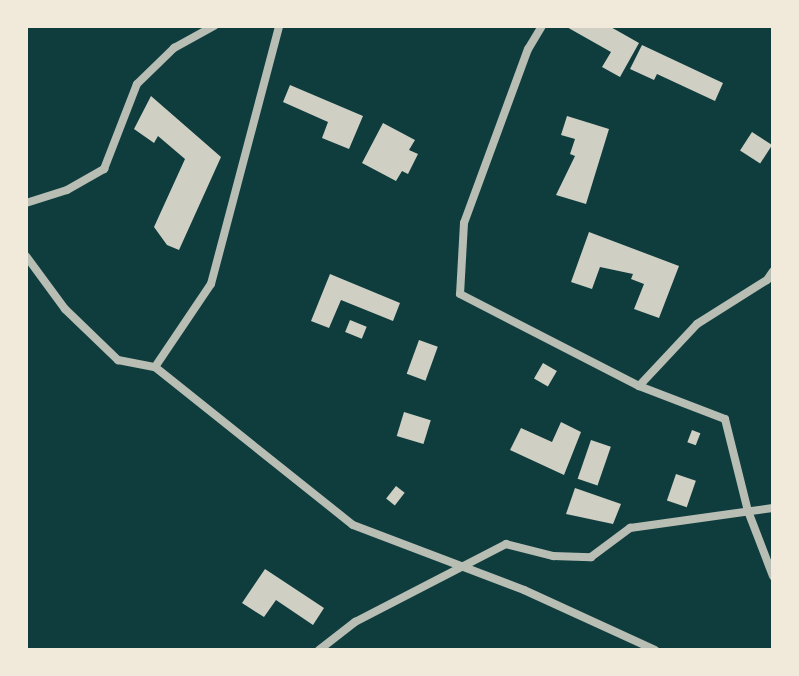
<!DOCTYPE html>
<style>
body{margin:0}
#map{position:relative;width:799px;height:676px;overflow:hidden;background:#0f3d3e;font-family:"Fira Sans Condensed",sans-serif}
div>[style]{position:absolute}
.building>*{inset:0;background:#cfcfc3;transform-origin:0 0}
.minor>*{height:8px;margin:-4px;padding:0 4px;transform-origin:4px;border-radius:4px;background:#b8beb3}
span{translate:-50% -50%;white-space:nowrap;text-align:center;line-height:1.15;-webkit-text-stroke:8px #f1e9da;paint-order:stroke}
.frame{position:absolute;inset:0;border:28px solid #f1e9da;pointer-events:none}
</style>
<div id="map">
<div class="building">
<i style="clip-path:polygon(565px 26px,609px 26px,639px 43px,620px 77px,602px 67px,611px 52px)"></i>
<i style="clip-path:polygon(642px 45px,723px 83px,715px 101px,657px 74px,654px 80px,630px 69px)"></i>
<i style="clip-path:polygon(290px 85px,363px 116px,349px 149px,322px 138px,328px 122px,283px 102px)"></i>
<i style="clip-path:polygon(151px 96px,221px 157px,179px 250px,167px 245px,154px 227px,185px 159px,158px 136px,154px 143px,134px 129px)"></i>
<i style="clip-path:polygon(567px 116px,609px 129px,586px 204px,556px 195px,575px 156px,570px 154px,575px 139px,561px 135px)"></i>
<i style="clip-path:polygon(383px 123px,415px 140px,409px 150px,418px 154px,408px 174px,402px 171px,396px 181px,362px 163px)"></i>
<i style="left:752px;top:132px;width:24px;height:22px;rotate:33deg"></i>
<i style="clip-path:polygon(589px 232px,679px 266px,659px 318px,634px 309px,644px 284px,631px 279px,633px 274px,600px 267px,592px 289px,571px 282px)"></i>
<i style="clip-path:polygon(330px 274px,400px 303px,393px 321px,341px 300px,329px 328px,311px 321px)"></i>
<i style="left:350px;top:320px;width:18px;height:13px;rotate:22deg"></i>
<i style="left:419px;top:340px;width:20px;height:36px;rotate:20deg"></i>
<i style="left:543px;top:363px;width:16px;height:18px;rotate:30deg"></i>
<i style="left:404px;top:412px;width:28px;height:25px;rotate:17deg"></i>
<i style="clip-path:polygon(561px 422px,581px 432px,564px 475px,510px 450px,521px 428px,552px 442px)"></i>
<i style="left:692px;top:430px;width:9px;height:13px;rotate:21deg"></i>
<i style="left:591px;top:440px;width:21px;height:41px;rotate:19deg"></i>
<i style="left:676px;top:474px;width:21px;height:28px;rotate:19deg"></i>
<i style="left:396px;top:486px;width:11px;height:16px;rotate:38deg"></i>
<i style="clip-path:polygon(575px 488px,621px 504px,613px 524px,566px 514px)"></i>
<i style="clip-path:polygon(265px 569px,324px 608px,313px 625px,276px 600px,264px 617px,242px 603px)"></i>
</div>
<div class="minor">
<i style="left:542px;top:26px;width:27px;rotate:121deg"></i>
<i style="left:528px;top:49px;width:185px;rotate:110.2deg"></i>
<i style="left:464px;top:223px;width:71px;rotate:93.2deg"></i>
<i style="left:460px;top:294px;width:201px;rotate:27.2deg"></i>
<i style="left:639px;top:386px;width:92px;rotate:21deg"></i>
<i style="left:725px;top:419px;width:95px;rotate:76deg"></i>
<i style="left:748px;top:511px;width:70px;rotate:69deg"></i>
<i style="left:26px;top:203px;width:43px;rotate:-17.6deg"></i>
<i style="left:67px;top:190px;width:43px;rotate:-29.6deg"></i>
<i style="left:104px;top:169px;width:91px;rotate:-68.8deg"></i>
<i style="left:137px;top:84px;width:52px;rotate:-44.2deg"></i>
<i style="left:174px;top:48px;width:46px;rotate:-28.8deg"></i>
<i style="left:26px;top:256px;width:66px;rotate:53.7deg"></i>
<i style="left:65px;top:309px;width:74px;rotate:43.9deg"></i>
<i style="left:118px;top:360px;width:38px;rotate:11deg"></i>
<i style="left:155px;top:367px;width:253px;rotate:38.6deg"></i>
<i style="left:353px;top:525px;width:183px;rotate:20.8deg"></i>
<i style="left:524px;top:590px;width:144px;rotate:24.6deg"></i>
<i style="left:155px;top:367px;width:100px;rotate:-56deg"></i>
<i style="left:211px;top:284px;width:267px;rotate:-75.2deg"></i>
<i style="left:639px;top:386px;width:85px;rotate:-46.9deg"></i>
<i style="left:697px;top:324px;width:83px;rotate:-32.2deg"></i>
<i style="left:767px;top:280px;width:11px;rotate:-56deg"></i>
<i style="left:319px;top:650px;width:46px;rotate:-37.9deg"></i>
<i style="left:355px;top:622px;width:170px;rotate:-27.3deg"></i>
<i style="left:506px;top:544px;width:49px;rotate:14.3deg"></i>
<i style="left:553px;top:556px;width:38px;rotate:2deg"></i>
<i style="left:591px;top:557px;width:49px;rotate:-36.6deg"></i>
<i style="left:630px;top:528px;width:144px;rotate:-8deg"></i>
</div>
<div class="frame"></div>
</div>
